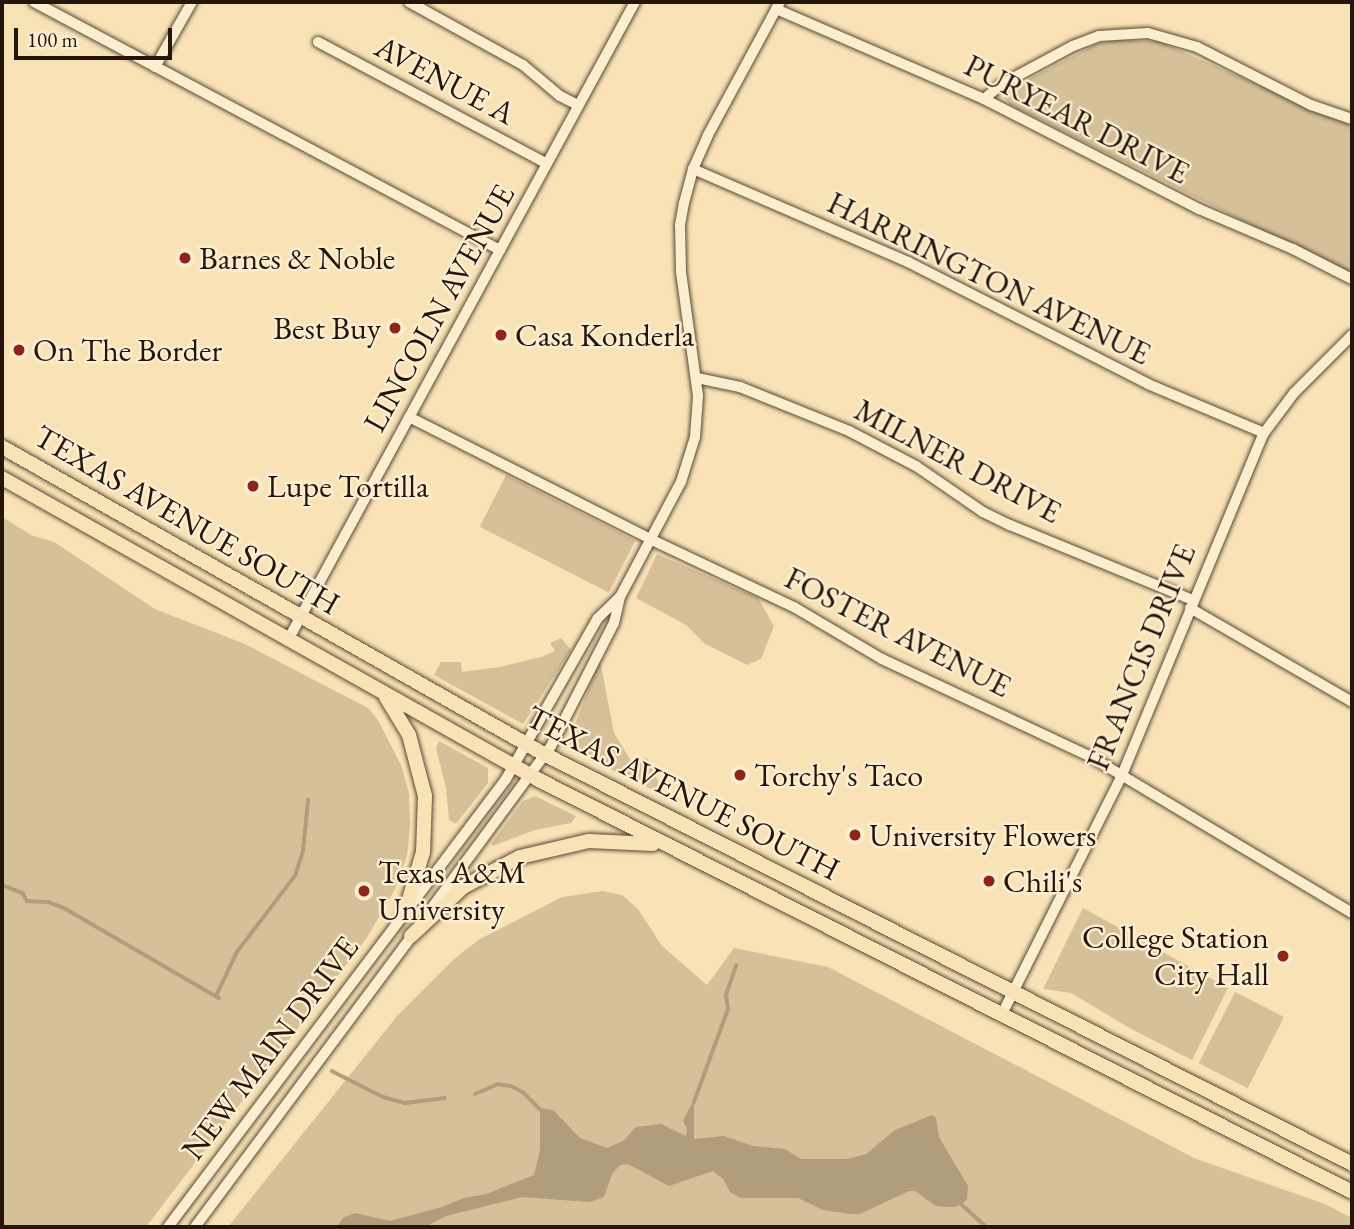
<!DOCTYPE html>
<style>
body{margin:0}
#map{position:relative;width:1354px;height:1229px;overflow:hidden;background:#f9e3b6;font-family:"EB Garamond",serif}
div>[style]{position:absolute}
.green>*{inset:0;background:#d5c099;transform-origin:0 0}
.water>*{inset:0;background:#b19d7c}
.stream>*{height:3.5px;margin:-1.75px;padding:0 1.75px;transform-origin:1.75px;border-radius:1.75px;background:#b19d7c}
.roads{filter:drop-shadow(0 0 2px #594936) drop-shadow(0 0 2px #594936)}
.minor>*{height:10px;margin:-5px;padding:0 5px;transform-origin:5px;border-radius:5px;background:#fbedd0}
.major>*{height:14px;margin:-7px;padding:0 7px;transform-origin:7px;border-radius:7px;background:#f9e3b6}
.dots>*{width:19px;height:19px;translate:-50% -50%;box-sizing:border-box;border:4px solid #fbedd0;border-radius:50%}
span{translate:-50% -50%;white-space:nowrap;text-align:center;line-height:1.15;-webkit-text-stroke:5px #fbedd0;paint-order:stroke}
.street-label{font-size:32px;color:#24160c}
.poi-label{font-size:32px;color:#24160c}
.left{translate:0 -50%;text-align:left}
.right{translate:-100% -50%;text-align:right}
.frame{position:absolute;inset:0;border:4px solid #24160c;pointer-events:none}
.scale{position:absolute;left:14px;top:28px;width:158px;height:32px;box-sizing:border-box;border:4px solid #24160c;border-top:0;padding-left:9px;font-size:21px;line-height:24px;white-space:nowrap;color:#24160c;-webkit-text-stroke:5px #fbedd0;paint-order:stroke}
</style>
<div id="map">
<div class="green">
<i style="clip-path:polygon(1116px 40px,1158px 41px,1352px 126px,1352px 275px,1010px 105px,1004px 97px,1006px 91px,1096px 44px)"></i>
<i style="left:506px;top:475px;width:145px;height:58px;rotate:27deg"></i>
<i style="clip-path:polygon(2px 517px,31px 535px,54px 542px,155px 609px,245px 644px,368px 708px,378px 720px,401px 765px,409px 793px,410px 826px,407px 856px,395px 889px,368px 936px,146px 1227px,2px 1227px)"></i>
<i style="clip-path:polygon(657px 554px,758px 598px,774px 626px,761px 659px,747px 665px,705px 644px,686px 625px,636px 598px)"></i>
<i style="clip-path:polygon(561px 638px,571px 650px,523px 724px,434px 675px,441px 662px,461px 662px,462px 672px,500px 667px,541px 657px,555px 651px,550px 643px)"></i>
<i style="clip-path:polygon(600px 660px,614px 733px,631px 761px,647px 758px,665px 796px,566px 747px)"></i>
<i style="clip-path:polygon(439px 741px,488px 768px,488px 783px,456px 824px,449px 820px,446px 788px,436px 748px)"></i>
<i style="clip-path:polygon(535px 796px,576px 816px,571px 823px,535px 830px,493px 846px,491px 844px,523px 801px)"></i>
<i style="clip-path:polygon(603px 891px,622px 895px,638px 909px,662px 946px,707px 985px,734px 948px,828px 967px,1194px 1158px,1325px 1204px,1352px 1218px,1352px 1227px,228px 1227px,398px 1015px,455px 958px,480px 939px,562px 897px)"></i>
<i style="clip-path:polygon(1083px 908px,1228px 988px,1192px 1060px,1133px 1030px,1071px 993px,1043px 989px)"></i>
<i style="left:1235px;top:992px;width:55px;height:80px;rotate:27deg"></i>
</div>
<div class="water">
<i style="clip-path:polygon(694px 1099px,694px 1139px,724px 1136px,753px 1146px,785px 1149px,801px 1159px,847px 1159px,866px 1154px,895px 1130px,932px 1115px,936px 1118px,939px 1137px,968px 1186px,967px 1200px,956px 1207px,946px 1207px,936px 1206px,915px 1191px,909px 1191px,860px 1214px,850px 1214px,823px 1210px,798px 1198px,740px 1198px,730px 1192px,723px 1179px,713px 1171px,669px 1186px,628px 1164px,620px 1165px,612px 1174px,604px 1197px,589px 1202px,522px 1197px,446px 1216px,425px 1227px,337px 1227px,343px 1218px,355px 1213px,390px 1221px,442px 1207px,464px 1198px,486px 1194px,534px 1175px,540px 1150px,540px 1108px,553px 1110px,580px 1138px,607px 1148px,623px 1141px,636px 1127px,661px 1124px,686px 1136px,687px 1129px,683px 1121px)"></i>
</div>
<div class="stream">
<i style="left:2px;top:885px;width:22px;rotate:21deg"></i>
<i style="left:23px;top:893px;width:9px;rotate:63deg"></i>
<i style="left:27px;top:901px;width:21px;rotate:3deg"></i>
<i style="left:48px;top:902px;width:19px;rotate:21deg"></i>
<i style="left:66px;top:909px;width:177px;rotate:30.2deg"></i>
<i style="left:216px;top:996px;width:49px;rotate:-64.5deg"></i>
<i style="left:237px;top:952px;width:96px;rotate:-52.7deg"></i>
<i style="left:295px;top:876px;width:26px;rotate:-72deg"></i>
<i style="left:303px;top:851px;width:51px;rotate:-84.4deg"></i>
<i style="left:332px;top:1071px;width:57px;rotate:27deg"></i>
<i style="left:383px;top:1097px;width:23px;rotate:15deg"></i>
<i style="left:405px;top:1103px;width:40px;rotate:-7.1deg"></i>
<i style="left:475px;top:1094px;width:25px;rotate:-23deg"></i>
<i style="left:498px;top:1084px;width:13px;rotate:9deg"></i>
<i style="left:511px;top:1086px;width:13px;rotate:27deg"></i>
<i style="left:523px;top:1092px;width:27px;rotate:45deg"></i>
<i style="left:694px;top:1102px;width:99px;rotate:-69.9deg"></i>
<i style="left:728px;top:1009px;width:14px;rotate:-98deg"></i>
<i style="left:726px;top:995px;width:31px;rotate:-71deg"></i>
<i style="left:959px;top:1202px;width:38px;rotate:42deg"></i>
</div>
<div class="roads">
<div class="minor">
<i style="left:34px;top:2px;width:528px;rotate:28.02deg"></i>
<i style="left:409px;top:2px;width:130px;rotate:28.9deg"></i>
<i style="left:523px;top:65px;width:48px;rotate:40deg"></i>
<i style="left:560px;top:96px;width:20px;rotate:27deg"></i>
<i style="left:776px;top:9px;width:227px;rotate:23.4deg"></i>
<i style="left:984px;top:99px;width:242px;rotate:27.1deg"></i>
<i style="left:1199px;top:209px;width:102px;rotate:23.1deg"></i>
<i style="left:1293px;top:249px;width:66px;rotate:27deg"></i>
<i style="left:318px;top:42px;width:259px;rotate:28deg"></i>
<i style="left:155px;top:67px;width:75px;rotate:-60.4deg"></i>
<i style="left:984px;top:99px;width:23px;rotate:-40deg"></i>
<i style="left:1002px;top:84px;width:81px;rotate:-28.2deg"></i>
<i style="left:1073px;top:46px;width:28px;rotate:-21deg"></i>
<i style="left:1099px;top:36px;width:49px;rotate:-3.5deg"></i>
<i style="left:1148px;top:33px;width:51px;rotate:15.9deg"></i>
<i style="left:1197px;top:47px;width:128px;rotate:27deg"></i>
<i style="left:1311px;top:105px;width:43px;rotate:18.9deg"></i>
<i style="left:693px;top:169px;width:234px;rotate:23.4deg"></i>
<i style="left:908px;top:262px;width:269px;rotate:26.9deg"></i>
<i style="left:1148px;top:384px;width:126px;rotate:22.9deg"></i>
<i style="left:697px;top:378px;width:44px;rotate:11.8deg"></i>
<i style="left:740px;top:387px;width:118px;rotate:22deg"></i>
<i style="left:849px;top:431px;width:76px;rotate:27.6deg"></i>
<i style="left:916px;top:466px;width:81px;rotate:34.5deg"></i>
<i style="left:983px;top:512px;width:30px;rotate:26deg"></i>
<i style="left:1010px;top:525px;width:198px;rotate:22.3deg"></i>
<i style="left:409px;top:417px;width:272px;rotate:26.8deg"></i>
<i style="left:652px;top:540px;width:157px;rotate:25.3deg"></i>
<i style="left:794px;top:607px;width:102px;rotate:30.6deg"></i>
<i style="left:882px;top:659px;width:233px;rotate:25.1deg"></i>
<i style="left:1093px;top:758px;width:302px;rotate:30.9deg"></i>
<i style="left:1190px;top:608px;width:187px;rotate:30.1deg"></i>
<i style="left:288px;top:640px;width:726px;rotate:-61.46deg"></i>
<i style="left:428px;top:913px;width:207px;rotate:-53.6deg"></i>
<i style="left:551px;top:746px;width:138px;rotate:-62.9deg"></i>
<i style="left:614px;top:623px;width:27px;rotate:-77deg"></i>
<i style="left:620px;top:597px;width:130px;rotate:-62.1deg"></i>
<i style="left:681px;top:482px;width:47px;rotate:-72.7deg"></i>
<i style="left:695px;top:437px;width:41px;rotate:-85.8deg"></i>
<i style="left:698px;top:396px;width:125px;rotate:-97.8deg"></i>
<i style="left:681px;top:272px;width:47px;rotate:-91.2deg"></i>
<i style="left:680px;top:225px;width:22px;rotate:-80deg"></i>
<i style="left:684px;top:203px;width:35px;rotate:-75deg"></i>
<i style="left:693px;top:169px;width:37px;rotate:-66deg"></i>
<i style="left:708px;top:135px;width:151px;rotate:-61.6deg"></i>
<i style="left:1001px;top:1016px;width:270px;rotate:-63.3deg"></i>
<i style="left:1122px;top:775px;width:370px;rotate:-67.5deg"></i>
<i style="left:1264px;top:433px;width:50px;rotate:-53.1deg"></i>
<i style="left:1294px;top:393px;width:82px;rotate:-45deg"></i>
<i style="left:168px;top:1227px;width:561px;rotate:-52.97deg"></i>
<i style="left:506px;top:779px;width:185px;rotate:-60.3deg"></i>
<i style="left:598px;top:618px;width:30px;rotate:-44deg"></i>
<i style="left:195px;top:1227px;width:368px;rotate:-53.3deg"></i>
</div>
<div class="major">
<i style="left:2px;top:447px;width:623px;rotate:29.53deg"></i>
<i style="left:544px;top:754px;width:906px;rotate:26.9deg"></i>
<i style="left:2px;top:478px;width:616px;rotate:29.35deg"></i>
<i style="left:539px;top:780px;width:911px;rotate:26.87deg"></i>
<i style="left:386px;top:697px;width:44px;rotate:58.8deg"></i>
<i style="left:409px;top:735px;width:63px;rotate:75.3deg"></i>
<i style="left:425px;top:796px;width:56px;rotate:92deg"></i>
<i style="left:423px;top:852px;width:64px;rotate:106.4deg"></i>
<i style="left:411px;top:936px;width:71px;rotate:-43.3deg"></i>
<i style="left:463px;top:887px;width:64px;rotate:-27.8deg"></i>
<i style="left:520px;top:857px;width:71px;rotate:-13.1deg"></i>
<i style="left:589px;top:841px;width:64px;rotate:2.7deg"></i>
</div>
</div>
<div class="dots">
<i style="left:185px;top:258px;background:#8f2418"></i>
<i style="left:395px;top:328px;background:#8f2418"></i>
<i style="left:501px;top:335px;background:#8f2418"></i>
<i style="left:19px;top:350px;background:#8f2418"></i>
<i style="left:253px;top:486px;background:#8f2418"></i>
<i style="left:740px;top:775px;background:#8f2418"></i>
<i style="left:855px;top:835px;background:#8f2418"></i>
<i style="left:989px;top:881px;background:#8f2418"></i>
<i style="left:364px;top:891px;background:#8f2418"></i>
<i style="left:1283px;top:956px;background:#8f2418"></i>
</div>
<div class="street-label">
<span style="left:445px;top:80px;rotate:28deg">AVENUE A</span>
<span style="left:1077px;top:119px;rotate:27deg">PURYEAR DRIVE</span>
<span style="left:989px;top:278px;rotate:26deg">HARRINGTON AVENUE</span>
<span style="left:439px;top:308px;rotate:-61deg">LINCOLN AVENUE</span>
<span style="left:958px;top:461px;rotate:28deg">MILNER DRIVE</span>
<span style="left:187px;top:520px;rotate:30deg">TEXAS AVENUE SOUTH</span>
<span style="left:898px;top:632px;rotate:27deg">FOSTER AVENUE</span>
<span style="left:1141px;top:657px;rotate:-68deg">FRANCIS DRIVE</span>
<span style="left:683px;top:793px;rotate:27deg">TEXAS AVENUE SOUTH</span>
<span style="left:270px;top:1048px;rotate:-53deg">NEW MAIN DRIVE</span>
</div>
<div class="poi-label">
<span class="left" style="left:199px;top:258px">Barnes &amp; Noble</span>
<span class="right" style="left:381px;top:328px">Best Buy</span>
<span class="left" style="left:515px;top:335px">Casa Konderla</span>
<span class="left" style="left:33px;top:350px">On The Border</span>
<span class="left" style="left:267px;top:486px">Lupe Tortilla</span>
<span class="left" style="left:754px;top:775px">Torchy's Taco</span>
<span class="left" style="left:869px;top:835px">University Flowers</span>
<span class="left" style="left:378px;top:891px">Texas A&amp;M<br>University</span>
<span class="left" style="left:1003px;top:881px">Chili's</span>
<span class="right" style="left:1269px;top:956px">College Station<br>City Hall</span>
</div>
<div class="frame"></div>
<div class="scale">100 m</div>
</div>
